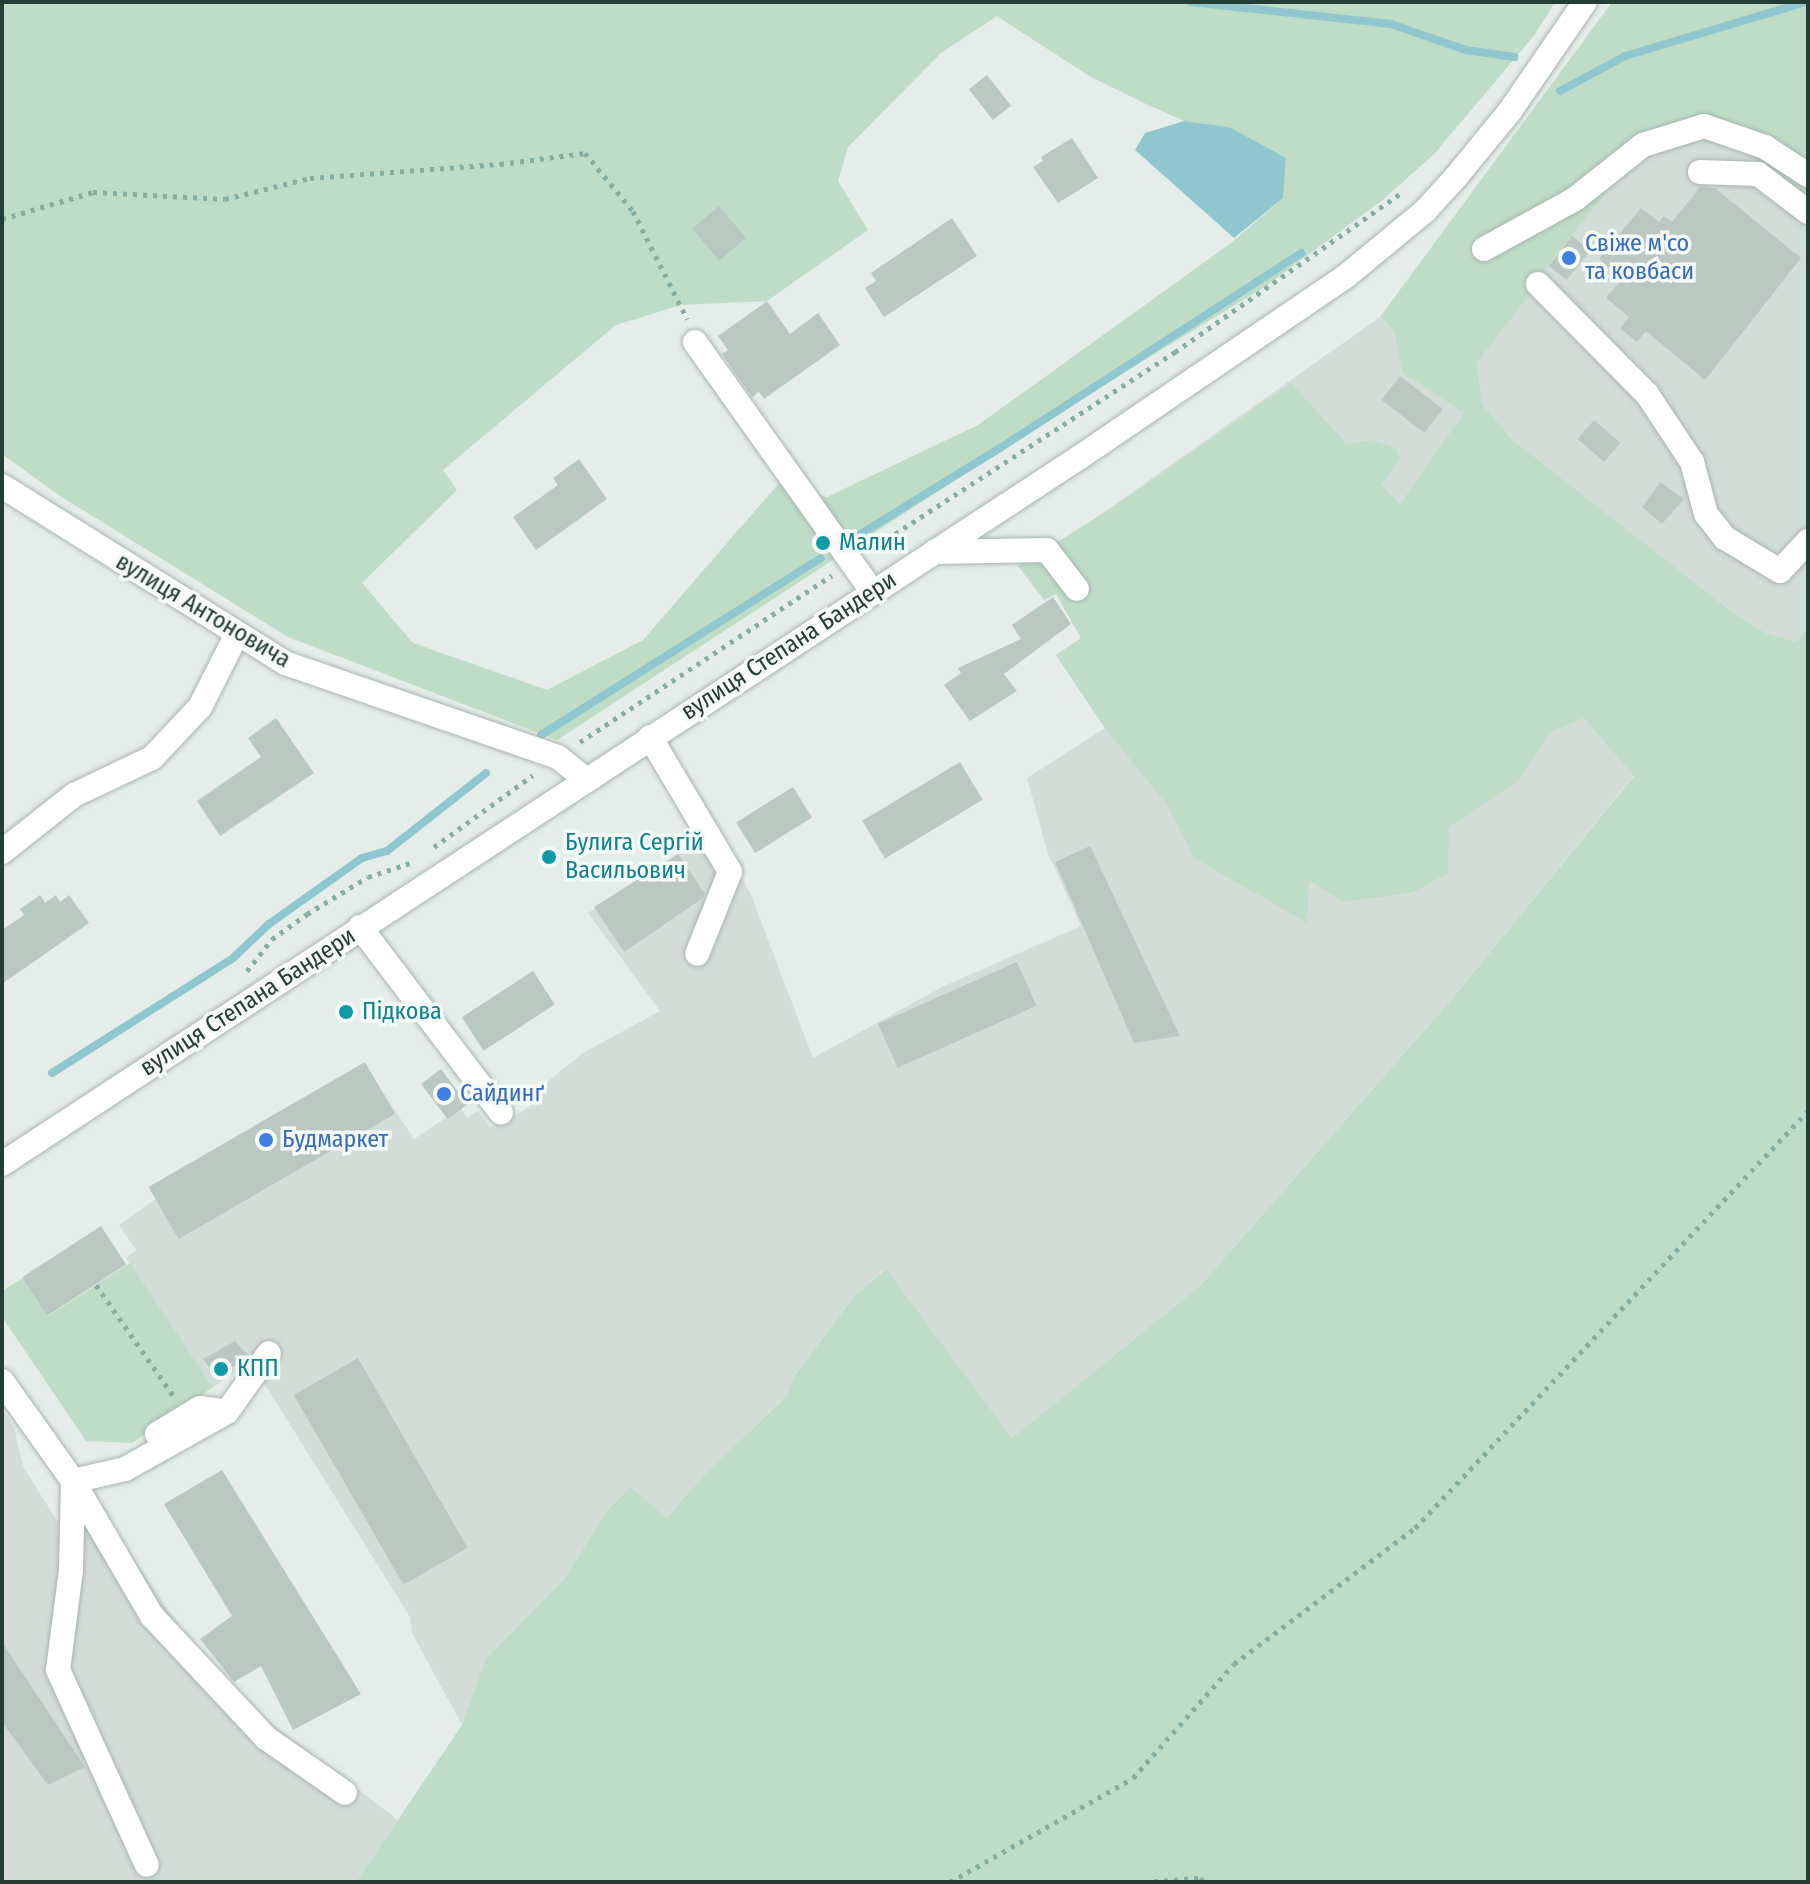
<!DOCTYPE html>
<meta charset="utf-8">
<style>
body{margin:0}
#map{position:relative;width:1810px;height:1884px;overflow:hidden;background:#e4ede9;font-family:"Fira Sans Condensed",sans-serif}
div>[style]{position:absolute}
.built>*{inset:0;background:#d3ddd8}
.green>*{inset:0;background:#bfddc6}
.water>*{inset:0;background:#90c7cf}
.stream>*{height:8px;margin:-4px;padding:0 4px;transform-origin:4px;border-radius:4px;background:#90c7cf}
.building>*{inset:0;background:#bac8c2;transform-origin:0 0}
.path>*{height:5px;margin-top:-2.5px;transform-origin:0;background:repeating-linear-gradient(90deg,#86afa1 0 4px,transparent 0 10px)}
.roads{filter:drop-shadow(0 0 2px #a7b5b0) drop-shadow(0 0 2px #a7b5b0)}
.minor>*{height:24px;margin:-12px;padding:0 12px;transform-origin:12px;border-radius:12px;background:#fff}
.dots>*{width:22px;height:22px;translate:-50% -50%;box-sizing:border-box;border:4px solid #f5f9f7;border-radius:50%}
span{translate:-50% -50%;white-space:nowrap;text-align:center;line-height:1.15;-webkit-text-stroke:7px #f5f9f7;paint-order:stroke}
.shop-label{font-size:24px;color:#366cbe}
.left{translate:0 -50%;text-align:left}
.culture-label{font-size:24px;color:#0d838f}
.street-label{font-size:24px;color:#243e36}
.frame{position:absolute;inset:0;border:4px solid #243e36;pointer-events:none}
</style>
<div id="map">
<div class="built">
<i style="clip-path:polygon(1701px 142px,1741px 150px,1808px 195px,1808px 628px,1796px 642px,1766px 633px,1736px 615px,1513px 440px,1482px 404px,1477px 363px,1538px 284px,1548px 265px,1633px 160px)"></i>
<i style="clip-path:polygon(1380px 317px,1470px 406px,1400px 505px,1634px 775px,1452px 999px,1200px 1286px,1012px 1438px,885px 1269px,856px 1294px,793px 1378px,787px 1396px,707px 1472px,665px 1519px,631px 1488px,607px 1511px,564px 1579px,485px 1660px,462px 1725px,412px 1633px,410px 1617px,251px 1362px,213px 1387px,126px 1258px,136px 1250px,119px 1225px,156px 1199px,168px 1218px,379px 1086px,414px 1139px,461px 1108px,467px 1118px,478px 1111px,490px 1127px,517px 1115px,533px 1104px,531px 1098px,552px 1078px,583px 1053px,660px 1011px,588px 913px,680px 853px,720px 834px,751px 895px,813px 1058px,942px 987px,1081px 926px,1048px 854px,1027px 778px,1105px 728px,1056px 655px,1126px 609px,1073px 534px)"></i>
<i style="clip-path:polygon(2px 1408px,14px 1427px,23px 1466px,57px 1521px,94px 1500px,189px 1641px,234px 1695px,398px 1820px,356px 1882px,2px 1882px)"></i>
</div>
<div class="green">
<i style="clip-path:polygon(evenodd,2px 2px,1555px 2px,1536px 33px,1435px 153px,1384px 199px,1266px 286px,1058px 413px,557px 740px,288px 637px,60px 496px,2px 454px,2px 2px,997px 16px,1089px 76px,1144px 103px,1184px 121px,1229px 127px,1283px 198px,1231px 243px,978px 425px,827px 497px,779px 483px,643px 640px,547px 690px,413px 643px,362px 583px,457px 490px,443px 470px,616px 325px,681px 305px,767px 301px,868px 230px,838px 181px,848px 147px,941px 53px,997px 16px)"></i>
<i style="clip-path:polygon(1612px 2px,1808px 2px,1808px 195px,1741px 150px,1701px 142px,1633px 160px,1548px 265px,1538px 284px,1477px 363px,1482px 404px,1513px 440px,1736px 615px,1766px 633px,1796px 642px,1808px 628px,1808px 1882px,356px 1882px,462px 1725px,485px 1660px,564px 1579px,607px 1511px,631px 1487px,666px 1518px,707px 1472px,787px 1396px,793px 1378px,856px 1294px,886px 1269px,1012px 1438px,1200px 1286px,1452px 999px,1634px 776px,1584px 718px,1550px 732px,1519px 780px,1449px 827px,1448px 873px,1413px 892px,1344px 902px,1309px 881px,1307px 923px,1194px 858px,1167px 805px,1105px 728px,1056px 655px,1081px 638px,1056px 594px,1044px 600px,1018px 566px,1112px 508px,1291px 383px,1347px 444px,1371px 440px,1396px 448px,1400px 458px,1382px 485px,1400px 504px,1464px 413px,1403px 373px,1394px 331px,1380px 317px)"></i>
<i style="clip-path:polygon(130px 1263px,213px 1387px,132px 1443px,86px 1441px,2px 1317px,2px 1291px,23px 1278px,48px 1316px)"></i>
</div>
<div class="water">
<i style="clip-path:polygon(1184px 121px,1229px 127px,1286px 158px,1283px 198px,1234px 238px,1135px 150px,1145px 133px)"></i>
</div>
<div class="stream">
<i style="left:1191px;top:2px;width:201px;rotate:6.3deg"></i>
<i style="left:1391px;top:24px;width:79px;rotate:19.1deg"></i>
<i style="left:1466px;top:50px;width:49px;rotate:8.3deg"></i>
<i style="left:1560px;top:91px;width:74px;rotate:-28.3deg"></i>
<i style="left:1625px;top:56px;width:189px;rotate:-16.6deg"></i>
<i style="left:859px;top:535px;width:166px;rotate:-31.7deg"></i>
<i style="left:1000px;top:448px;width:359px;rotate:-32.9deg"></i>
<i style="left:541px;top:735px;width:331px;rotate:-32.3deg"></i>
<i style="left:52px;top:1073px;width:214px;rotate:-32.4deg"></i>
<i style="left:233px;top:958px;width:50px;rotate:-43.4deg"></i>
<i style="left:269px;top:924px;width:114px;rotate:-35.4deg"></i>
<i style="left:362px;top:858px;width:26px;rotate:-16deg"></i>
<i style="left:387px;top:851px;width:126px;rotate:-38.2deg"></i>
</div>
<div class="building">
<i style="left:987px;top:75px;width:39px;height:23px;rotate:52deg"></i>
<i style="clip-path:polygon(1072px 138px,1098px 178px,1058px 203px,1033px 167px,1043px 161px,1041px 157px)"></i>
<i style="clip-path:polygon(1700px 187px,1715px 188px,1801px 258px,1705px 380px,1646px 331px,1637px 342px,1620px 328px,1629px 317px,1606px 298px,1622px 279px,1599px 259px,1641px 208px,1659px 222px,1664px 216px,1672px 222px)"></i>
<i style="left:719px;top:206px;width:42px;height:35px;rotate:50deg"></i>
<i style="clip-path:polygon(952px 218px,977px 256px,884px 317px,865px 288px,876px 281px,871px 273px)"></i>
<i style="left:1572px;top:236px;width:23px;height:38px;rotate:38deg"></i>
<i style="clip-path:polygon(767px 301px,790px 334px,818px 313px,840px 345px,764px 399px,759px 392px,752px 397px,722px 354px,728px 350px,718px 336px)"></i>
<i style="left:1400px;top:376px;width:54px;height:30px;rotate:38deg"></i>
<i style="left:1594px;top:420px;width:35px;height:25px;rotate:41deg"></i>
<i style="clip-path:polygon(579px 459px,607px 499px,536px 550px,513px 517px,558px 485px,553px 478px)"></i>
<i style="clip-path:polygon(1660px 482px,1684px 499px,1662px 524px,1642px 507px)"></i>
<i style="clip-path:polygon(1053px 597px,1071px 624px,1004px 674px,1017px 691px,970px 721px,944px 685px,961px 673px,958px 668px,1021px 639px,1012px 625px)"></i>
<i style="clip-path:polygon(276px 718px,314px 773px,220px 836px,197px 801px,261px 757px,248px 738px)"></i>
<i style="left:960px;top:762px;width:44px;height:114px;rotate:59deg"></i>
<i style="left:793px;top:787px;width:36px;height:67px;rotate:58deg"></i>
<i style="clip-path:polygon(1090px 846px,1180px 1036px,1134px 1043px,1055px 862px)"></i>
<i style="clip-path:polygon(678px 854px,705px 894px,703px 898px,624px 952px,594px 907px)"></i>
<i style="clip-path:polygon(40px 895px,45px 903px,56px 895px,60px 902px,69px 895px,89px 923px,2px 984px,2px 930px,24px 915px,20px 909px)"></i>
<i style="left:1017px;top:962px;width:48px;height:152px;rotate:66deg"></i>
<i style="left:533px;top:971px;width:40px;height:85px;rotate:57deg"></i>
<i style="left:365px;top:1062px;width:60px;height:250px;rotate:60deg"></i>
<i style="left:441px;top:1069px;width:44px;height:25px;rotate:53deg"></i>
<i style="left:101px;top:1226px;width:46px;height:94px;rotate:57deg"></i>
<i style="clip-path:polygon(235px 1341px,249px 1356px,217px 1378px,203px 1359px)"></i>
<i style="left:358px;top:1358px;width:219px;height:74px;rotate:60deg"></i>
<i style="clip-path:polygon(222px 1470px,361px 1694px,293px 1730px,261px 1666px,234px 1682px,200px 1639px,232px 1616px,164px 1504px)"></i>
<i style="clip-path:polygon(2px 1642px,85px 1767px,48px 1785px,2px 1722px)"></i>
</div>
<div class="path">
<i style="left:2px;top:219px;width:95px;rotate:-16.5deg"></i>
<i style="left:93px;top:192px;width:132px;rotate:3deg"></i>
<i style="left:225px;top:199px;width:88px;rotate:-13.9deg"></i>
<i style="left:310px;top:178px;width:191px;rotate:-4.2deg"></i>
<i style="left:500px;top:164px;width:86px;rotate:-7.4deg"></i>
<i style="left:585px;top:153px;width:75px;rotate:50.4deg"></i>
<i style="left:633px;top:211px;width:121px;rotate:63.4deg"></i>
<i style="left:870px;top:550px;width:364px;rotate:-33deg"></i>
<i style="left:1175px;top:352px;width:279px;rotate:-35.1deg"></i>
<i style="left:580px;top:742px;width:302px;rotate:-33.5deg"></i>
<i style="left:434px;top:847px;width:122px;rotate:-36deg"></i>
<i style="left:247px;top:971px;width:41px;rotate:-52deg"></i>
<i style="left:272px;top:939px;width:43px;rotate:-35.5deg"></i>
<i style="left:307px;top:914px;width:71px;rotate:-31.2deg"></i>
<i style="left:368px;top:877px;width:47px;rotate:-18.4deg"></i>
<i style="left:96px;top:1285px;width:136px;rotate:55.1deg"></i>
<i style="left:950px;top:1882px;width:210px;rotate:-29.6deg"></i>
<i style="left:1133px;top:1778px;width:152px;rotate:-48.5deg"></i>
<i style="left:1234px;top:1664px;width:226px;rotate:-36.9deg"></i>
<i style="left:1415px;top:1528px;width:573px;rotate:-46.7deg"></i>
<i style="left:1144px;top:1882px;width:56px;rotate:-4.1deg"></i>
<i style="left:1200px;top:1878px;width:6px;rotate:45deg"></i>
</div>
<div class="roads">
<div class="minor">
<i style="left:1700px;top:172px;width:58px;rotate:2deg"></i>
<i style="left:1758px;top:174px;width:63px;rotate:37.2deg"></i>
<i style="left:1484px;top:249px;width:104px;rotate:-28.8deg"></i>
<i style="left:1575px;top:199px;width:87px;rotate:-38.5deg"></i>
<i style="left:1643px;top:145px;width:64px;rotate:-17.3deg"></i>
<i style="left:1704px;top:126px;width:65px;rotate:19deg"></i>
<i style="left:1765px;top:147px;width:51px;rotate:33.1deg"></i>
<i style="left:1538px;top:284px;width:155px;rotate:45.3deg"></i>
<i style="left:1647px;top:394px;width:82px;rotate:56.5deg"></i>
<i style="left:1692px;top:462px;width:54px;rotate:74.9deg"></i>
<i style="left:1706px;top:514px;width:31px;rotate:52deg"></i>
<i style="left:1725px;top:538px;width:64px;rotate:31deg"></i>
<i style="left:1780px;top:571px;width:41px;rotate:-47deg"></i>
<i style="left:695px;top:342px;width:305px;rotate:54.6deg"></i>
<i style="left:2px;top:486px;width:334px;rotate:32deg"></i>
<i style="left:285px;top:663px;width:289px;rotate:19deg"></i>
<i style="left:558px;top:757px;width:35px;rotate:39deg"></i>
<i style="left:934px;top:552px;width:113px;rotate:-1deg"></i>
<i style="left:1047px;top:550px;width:49px;rotate:52.4deg"></i>
<i style="left:650px;top:737px;width:157px;rotate:59.3deg"></i>
<i style="left:730px;top:872px;width:88px;rotate:111.9deg"></i>
<i style="left:2px;top:852px;width:92px;rotate:-38.4deg"></i>
<i style="left:74px;top:795px;width:86px;rotate:-25.4deg"></i>
<i style="left:152px;top:758px;width:70px;rotate:-46.7deg"></i>
<i style="left:200px;top:707px;width:82px;rotate:-63.1deg"></i>
<i style="left:360px;top:927px;width:233px;rotate:52.8deg"></i>
<i style="left:2px;top:1164px;width:1289px;rotate:-33.26deg"></i>
<i style="left:1080px;top:457px;width:320px;rotate:-34.2deg"></i>
<i style="left:1345px;top:277px;width:104px;rotate:-39.5deg"></i>
<i style="left:1425px;top:211px;width:46px;rotate:-47.6deg"></i>
<i style="left:1456px;top:177px;width:85px;rotate:-50.7deg"></i>
<i style="left:1510px;top:111px;width:132px;rotate:-55.5deg"></i>
<i style="left:2px;top:1381px;width:123px;rotate:54.6deg"></i>
<i style="left:73px;top:1481px;width:156px;rotate:59.7deg"></i>
<i style="left:152px;top:1616px;width:167px;rotate:46.9deg"></i>
<i style="left:266px;top:1738px;width:96px;rotate:34.8deg"></i>
<i style="left:157px;top:1434px;width:50px;rotate:-31.2deg"></i>
<i style="left:200px;top:1408px;width:27px;rotate:8deg"></i>
<i style="left:73px;top:1481px;width:53px;rotate:-13deg"></i>
<i style="left:125px;top:1469px;width:117px;rotate:-29.2deg"></i>
<i style="left:227px;top:1412px;width:72px;rotate:-54.6deg"></i>
<i style="left:73px;top:1483px;width:87px;rotate:91.3deg"></i>
<i style="left:71px;top:1570px;width:101px;rotate:97.4deg"></i>
<i style="left:58px;top:1670px;width:214px;rotate:65.5deg"></i>
</div>
</div>
<div class="dots">
<i style="left:1569px;top:258px;background:#3f7fe0"></i>
<i style="left:823px;top:543px;background:#0f9aa8"></i>
<i style="left:549px;top:857px;background:#0f9aa8"></i>
<i style="left:346px;top:1012px;background:#0f9aa8"></i>
<i style="left:444px;top:1094px;background:#3f7fe0"></i>
<i style="left:266px;top:1140px;background:#3f7fe0"></i>
<i style="left:221px;top:1369px;background:#0f9aa8"></i>
</div>
<div class="shop-label">
<span class="left" style="left:1585px;top:258px">Свіже м'со<br>та ковбаси</span>
<span class="left" style="left:460px;top:1094px">Сайдинґ</span>
<span class="left" style="left:282px;top:1140px">Будмаркет</span>
</div>
<div class="culture-label">
<span class="left" style="left:839px;top:543px">Малин</span>
<span class="left" style="left:565px;top:857px">Булига Сергій<br>Васильович</span>
<span class="left" style="left:362px;top:1012px">Підкова</span>
<span class="left" style="left:237px;top:1369px">КПП</span>
</div>
<div class="street-label">
<span style="left:203px;top:611px;rotate:31deg">вулиця Антоновича</span>
<span style="left:789px;top:646px;rotate:-33deg">вулиця Степана Бандери</span>
<span style="left:248px;top:1002px;rotate:-33deg">вулиця Степана Бандери</span>
</div>
<div class="frame"></div>
</div>
